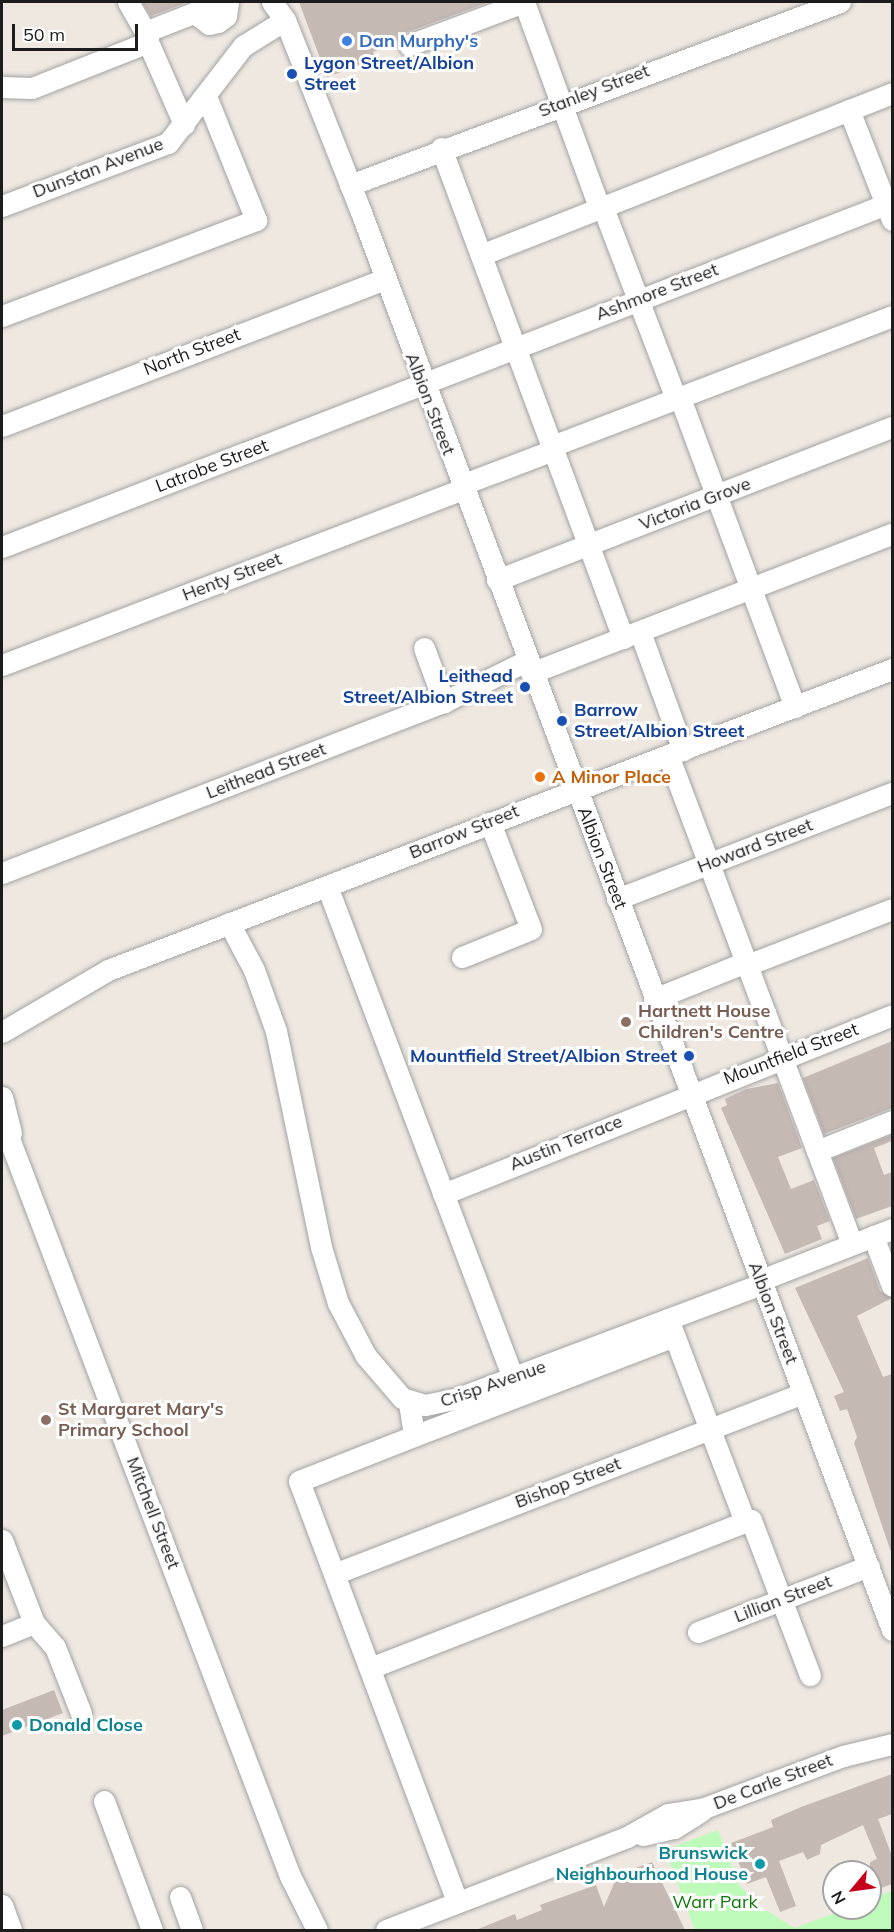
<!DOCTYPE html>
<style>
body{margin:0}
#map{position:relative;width:894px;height:1932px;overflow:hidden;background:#eee8e1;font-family:Mulish,sans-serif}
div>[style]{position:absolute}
.park>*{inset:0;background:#befbbb}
.building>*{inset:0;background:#c5b9b4}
.roads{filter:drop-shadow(0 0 2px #a3a3a3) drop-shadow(0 0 2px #a3a3a3)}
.minor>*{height:21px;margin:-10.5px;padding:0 10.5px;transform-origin:10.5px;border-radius:10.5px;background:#fff}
.dots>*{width:16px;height:16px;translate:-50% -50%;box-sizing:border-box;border:3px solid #fff;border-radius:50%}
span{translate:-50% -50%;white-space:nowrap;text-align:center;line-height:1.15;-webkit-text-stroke:6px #fff;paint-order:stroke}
.shop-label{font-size:18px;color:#366cbe;font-weight:700}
.left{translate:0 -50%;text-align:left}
.transit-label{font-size:18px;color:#164399;font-weight:700}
.right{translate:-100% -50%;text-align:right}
.street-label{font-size:18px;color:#1c1c1c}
.food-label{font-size:18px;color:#c56008;font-weight:700}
.education-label{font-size:18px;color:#785e54;font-weight:700}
.culture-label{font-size:18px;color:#0d838f;font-weight:700}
.park-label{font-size:18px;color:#0d7b08}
.frame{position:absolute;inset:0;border:3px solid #1c1c1c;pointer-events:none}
.north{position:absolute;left:822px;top:1860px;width:60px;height:60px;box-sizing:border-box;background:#fff;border:2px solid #a4a4a4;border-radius:50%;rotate:241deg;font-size:16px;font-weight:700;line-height:24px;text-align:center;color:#1c1c1c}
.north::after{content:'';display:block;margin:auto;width:21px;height:27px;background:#c70019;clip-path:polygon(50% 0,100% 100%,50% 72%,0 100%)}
.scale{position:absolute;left:12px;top:24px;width:126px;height:27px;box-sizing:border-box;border:3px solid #1c1c1c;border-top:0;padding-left:8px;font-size:18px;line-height:21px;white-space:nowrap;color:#1c1c1c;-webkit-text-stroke:4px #fff;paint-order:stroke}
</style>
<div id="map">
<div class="park">
<i style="clip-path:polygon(718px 1830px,739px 1885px,762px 1908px,795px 1928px,848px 1908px,870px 1908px,870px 1899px,892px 1891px,892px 1930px,695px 1930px,665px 1850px)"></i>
</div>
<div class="building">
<i style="clip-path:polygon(142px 2px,188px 2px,151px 16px)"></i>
<i style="clip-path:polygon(299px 2px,489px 2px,405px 33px,396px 43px,373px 52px,376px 59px,327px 77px)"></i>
<i style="clip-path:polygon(892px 1041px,892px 1108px,824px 1134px,803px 1078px)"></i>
<i style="clip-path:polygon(778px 1083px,802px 1148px,778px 1157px,791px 1189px,814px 1180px,830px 1221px,817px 1226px,822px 1239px,785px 1254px,721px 1108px,727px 1105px,725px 1099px,746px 1089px)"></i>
<i style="clip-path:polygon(892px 1135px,892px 1141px,874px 1148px,884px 1175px,892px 1172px,892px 1206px,856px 1219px,833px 1158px)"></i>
<i style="clip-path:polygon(868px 1258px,880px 1291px,892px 1298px,857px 1316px,883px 1377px,892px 1374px,892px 1555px,854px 1443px,857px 1437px,847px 1409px,840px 1411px,834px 1396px,844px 1392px,795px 1288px)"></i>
<i style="clip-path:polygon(54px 1690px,63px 1713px,2px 1736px,2px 1710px)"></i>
<i style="clip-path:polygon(892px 1774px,892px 1814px,878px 1819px,892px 1856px,892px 1884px,870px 1892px,870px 1862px,877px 1859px,863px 1825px,821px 1845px,820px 1854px,807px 1860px,803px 1852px,779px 1861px,796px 1906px,780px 1912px,766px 1877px,747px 1884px,731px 1843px,773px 1827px,771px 1820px,801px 1807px)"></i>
<i style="clip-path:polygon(652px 1862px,685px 1930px,476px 1930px,515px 1914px,517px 1920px,542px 1910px,540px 1905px,596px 1885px,604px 1907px,618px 1874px)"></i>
</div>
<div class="roads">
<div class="minor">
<i style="left:128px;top:2px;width:34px;rotate:60deg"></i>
<i style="left:145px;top:32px;width:82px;rotate:-21.5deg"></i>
<i style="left:272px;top:2px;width:22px;rotate:54deg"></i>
<i style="left:285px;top:20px;width:206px;rotate:68.4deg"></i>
<i style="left:361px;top:212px;width:1514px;rotate:69.47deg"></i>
<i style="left:524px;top:2px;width:218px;rotate:69.9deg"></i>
<i style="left:196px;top:14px;width:16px;rotate:38deg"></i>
<i style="left:209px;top:24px;width:9px;rotate:-13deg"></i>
<i style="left:218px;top:22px;width:10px;rotate:-37deg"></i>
<i style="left:226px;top:16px;width:14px;rotate:-82deg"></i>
<i style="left:409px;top:45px;width:123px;rotate:-20.5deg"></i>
<i style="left:2px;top:87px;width:30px;rotate:2deg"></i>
<i style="left:32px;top:88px;width:125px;rotate:-21.6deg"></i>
<i style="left:148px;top:42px;width:90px;rotate:66.3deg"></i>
<i style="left:849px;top:110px;width:118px;rotate:68.6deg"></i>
<i style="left:441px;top:148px;width:523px;rotate:69.62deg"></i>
<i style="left:350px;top:185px;width:523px;rotate:-20.48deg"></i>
<i style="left:602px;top:205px;width:208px;rotate:69.1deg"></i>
<i style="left:2px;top:206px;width:178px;rotate:-20.8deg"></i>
<i style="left:168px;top:143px;width:123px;rotate:-52.3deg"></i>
<i style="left:243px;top:46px;width:49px;rotate:-31.8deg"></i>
<i style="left:481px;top:255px;width:442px;rotate:-21.5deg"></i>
<i style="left:2px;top:316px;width:272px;rotate:-20.7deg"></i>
<i style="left:256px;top:220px;width:134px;rotate:-112deg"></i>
<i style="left:680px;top:398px;width:330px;rotate:69.6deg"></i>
<i style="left:2px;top:426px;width:409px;rotate:-21deg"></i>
<i style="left:552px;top:446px;width:364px;rotate:-20.9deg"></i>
<i style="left:461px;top:485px;width:98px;rotate:-20.8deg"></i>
<i style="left:2px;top:547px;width:955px;rotate:-21.19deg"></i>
<i style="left:497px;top:580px;width:424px;rotate:-21.2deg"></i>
<i style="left:640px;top:632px;width:126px;rotate:70deg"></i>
<i style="left:424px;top:648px;width:58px;rotate:69.7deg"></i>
<i style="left:2px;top:665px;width:493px;rotate:-20.9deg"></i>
<i style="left:531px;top:673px;width:387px;rotate:-21.1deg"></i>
<i style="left:668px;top:755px;width:522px;rotate:69.38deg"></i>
<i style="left:2px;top:873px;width:474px;rotate:-21.2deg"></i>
<i style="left:444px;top:702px;width:92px;rotate:-26.6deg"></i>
<i style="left:327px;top:886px;width:526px;rotate:69.29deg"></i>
<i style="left:617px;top:899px;width:295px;rotate:-21.1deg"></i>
<i style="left:229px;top:923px;width:53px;rotate:62deg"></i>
<i style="left:254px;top:970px;width:65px;rotate:70.2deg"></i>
<i style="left:276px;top:1031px;width:221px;rotate:78.2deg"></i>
<i style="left:321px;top:1247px;width:59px;rotate:73.1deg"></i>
<i style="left:338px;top:1303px;width:60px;rotate:62.2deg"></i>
<i style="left:366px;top:1356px;width:55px;rotate:49.4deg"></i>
<i style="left:402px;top:1398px;width:24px;rotate:17deg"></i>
<i style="left:425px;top:1405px;width:34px;rotate:-12deg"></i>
<i style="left:458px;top:1398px;width:325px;rotate:-20.6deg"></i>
<i style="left:462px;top:957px;width:74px;rotate:-22.1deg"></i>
<i style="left:531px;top:929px;width:114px;rotate:-111.1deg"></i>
<i style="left:747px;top:965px;width:155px;rotate:-21.1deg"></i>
<i style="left:654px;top:999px;width:99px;rotate:-21.9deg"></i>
<i style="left:2px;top:1032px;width:123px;rotate:-30.3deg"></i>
<i style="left:108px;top:970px;width:840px;rotate:-21deg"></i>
<i style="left:2px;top:1097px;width:37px;rotate:76deg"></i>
<i style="left:2px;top:1120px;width:809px;rotate:69.15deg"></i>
<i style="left:290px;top:1876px;width:60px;rotate:63.4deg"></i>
<i style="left:817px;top:1151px;width:81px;rotate:-21.8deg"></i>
<i style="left:443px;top:1194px;width:483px;rotate:-21.7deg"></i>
<i style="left:873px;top:1236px;width:53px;rotate:69.2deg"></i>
<i style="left:761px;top:1280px;width:141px;rotate:-21.3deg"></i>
<i style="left:668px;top:1319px;width:217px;rotate:69.2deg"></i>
<i style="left:745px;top:1522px;width:6px;rotate:-18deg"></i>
<i style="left:751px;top:1520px;width:166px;rotate:69.2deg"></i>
<i style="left:409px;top:1403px;width:33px;rotate:81deg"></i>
<i style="left:414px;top:1436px;width:123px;rotate:158.6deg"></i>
<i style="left:299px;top:1481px;width:450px;rotate:69.4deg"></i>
<i style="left:414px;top:1436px;width:279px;rotate:-21deg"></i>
<i style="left:2px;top:1540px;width:89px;rotate:68.9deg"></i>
<i style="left:34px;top:1623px;width:35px;rotate:158deg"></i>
<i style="left:334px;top:1574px;width:503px;rotate:-21.1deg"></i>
<i style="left:34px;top:1623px;width:32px;rotate:49deg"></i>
<i style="left:55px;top:1647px;width:71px;rotate:68.5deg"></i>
<i style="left:698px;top:1632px;width:183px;rotate:-21.1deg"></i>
<i style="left:370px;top:1668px;width:402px;rotate:-21.3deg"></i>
<i style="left:104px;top:1801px;width:138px;rotate:69.6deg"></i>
<i style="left:643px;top:1835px;width:32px;rotate:-13deg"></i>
<i style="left:674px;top:1828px;width:32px;rotate:-32deg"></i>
<i style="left:180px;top:1897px;width:35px;rotate:70deg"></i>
<i style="left:2px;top:1905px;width:27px;rotate:70deg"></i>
<i style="left:386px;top:1930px;width:258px;rotate:-21.1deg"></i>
<i style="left:627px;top:1837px;width:47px;rotate:-29.3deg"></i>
<i style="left:668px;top:1814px;width:36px;rotate:-9deg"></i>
<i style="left:704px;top:1808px;width:148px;rotate:-20.5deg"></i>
<i style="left:843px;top:1756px;width:50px;rotate:-13.8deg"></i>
</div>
</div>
<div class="dots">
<i style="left:347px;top:41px;background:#3f7fe0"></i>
<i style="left:292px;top:74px;background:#1a4fb4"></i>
<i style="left:525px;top:687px;background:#1a4fb4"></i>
<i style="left:562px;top:721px;background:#1a4fb4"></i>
<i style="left:540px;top:777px;background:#e8710a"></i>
<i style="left:626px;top:1022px;background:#8d6e63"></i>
<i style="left:689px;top:1056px;background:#1a4fb4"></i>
<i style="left:46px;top:1420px;background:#8d6e63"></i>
<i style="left:17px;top:1725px;background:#0f9aa8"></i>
<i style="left:760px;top:1864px;background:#0f9aa8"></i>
</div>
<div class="shop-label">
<span class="left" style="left:359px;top:41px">Dan Murphy's</span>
</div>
<div class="transit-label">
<span class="left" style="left:304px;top:74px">Lygon Street/Albion<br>Street</span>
<span class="right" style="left:513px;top:687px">Leithead<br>Street/Albion Street</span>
<span class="left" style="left:574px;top:721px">Barrow<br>Street/Albion Street</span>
<span class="right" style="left:677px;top:1056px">Mountfield Street/Albion Street</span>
</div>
<div class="street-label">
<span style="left:594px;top:91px;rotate:-21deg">Stanley Street</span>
<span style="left:98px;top:168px;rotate:-21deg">Dunstan Avenue</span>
<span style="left:657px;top:292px;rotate:-21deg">Ashmore Street</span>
<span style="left:192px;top:352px;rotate:-21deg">North Street</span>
<span style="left:430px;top:404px;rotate:69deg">Albion Street</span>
<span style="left:212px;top:466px;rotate:-21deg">Latrobe Street</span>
<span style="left:695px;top:504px;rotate:-21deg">Victoria Grove</span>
<span style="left:232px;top:577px;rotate:-21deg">Henty Street</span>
<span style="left:266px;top:771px;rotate:-21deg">Leithead Street</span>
<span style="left:464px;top:832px;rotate:-22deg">Barrow Street</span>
<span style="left:755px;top:846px;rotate:-21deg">Howard Street</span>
<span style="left:602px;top:858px;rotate:69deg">Albion Street</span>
<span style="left:791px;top:1054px;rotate:-21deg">Mountfield Street</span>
<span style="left:566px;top:1143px;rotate:-22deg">Austin Terrace</span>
<span style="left:773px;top:1313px;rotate:69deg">Albion Street</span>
<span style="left:493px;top:1384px;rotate:-19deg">Crisp Avenue</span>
<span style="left:568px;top:1483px;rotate:-21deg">Bishop Street</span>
<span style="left:153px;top:1513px;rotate:69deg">Mitchell Street</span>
<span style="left:783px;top:1599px;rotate:-21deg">Lillian Street</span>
<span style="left:773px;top:1782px;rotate:-21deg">De Carle Street</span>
</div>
<div class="food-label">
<span class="left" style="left:552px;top:777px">A Minor Place</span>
</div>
<div class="education-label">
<span class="left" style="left:638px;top:1022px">Hartnett House<br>Children's Centre</span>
<span class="left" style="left:58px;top:1420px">St Margaret Mary's<br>Primary School</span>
</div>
<div class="culture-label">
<span class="left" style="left:29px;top:1725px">Donald Close</span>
<span class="right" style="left:748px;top:1864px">Brunswick<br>Neighbourhood House</span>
</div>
<div class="park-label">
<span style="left:715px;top:1902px">Warr Park</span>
</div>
<div class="frame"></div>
<div class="north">N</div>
<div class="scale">50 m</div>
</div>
